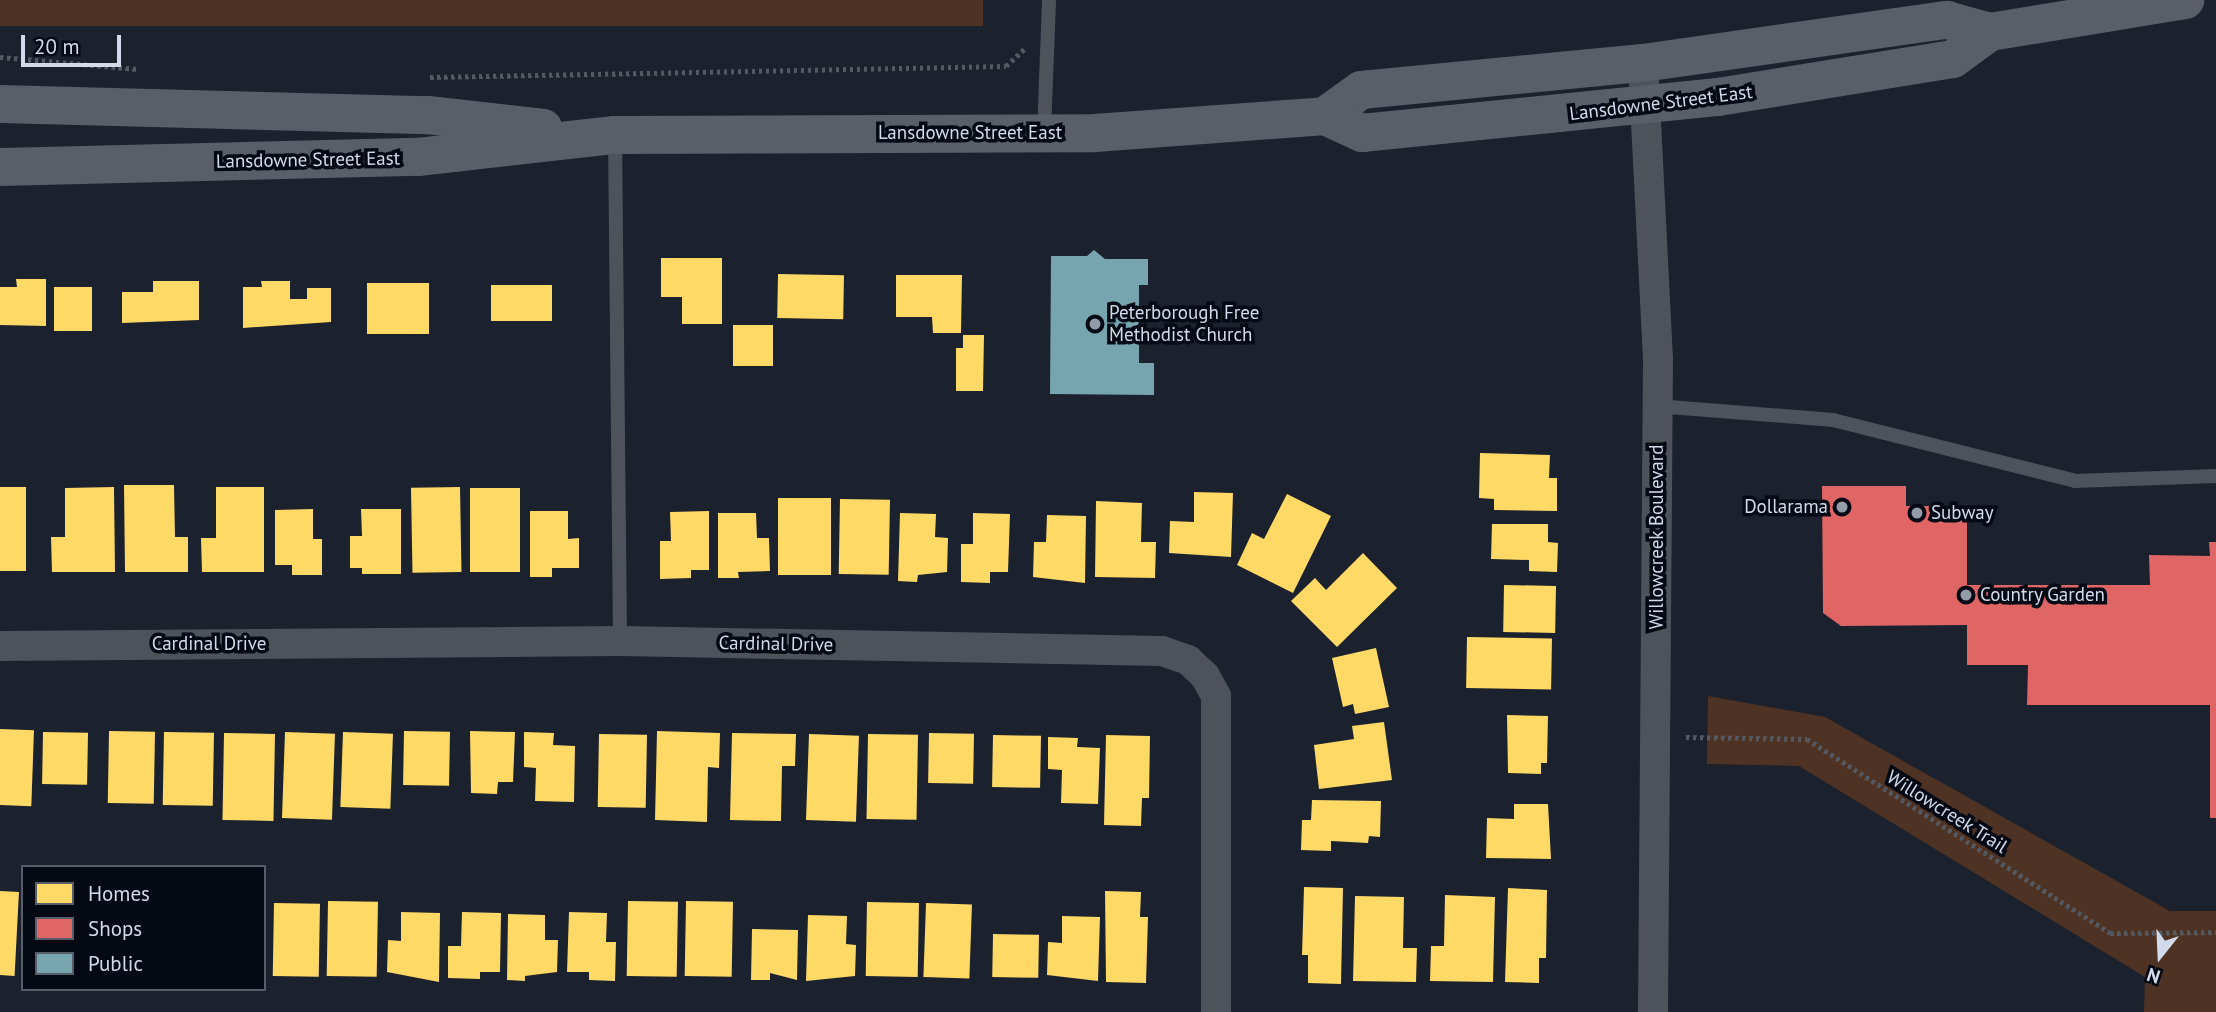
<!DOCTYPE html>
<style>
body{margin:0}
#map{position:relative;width:2216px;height:1012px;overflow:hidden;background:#1b212d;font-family:"PT Sans",sans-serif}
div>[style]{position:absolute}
.green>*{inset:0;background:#4e3224;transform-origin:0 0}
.homes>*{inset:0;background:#ffd966;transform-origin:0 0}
.shops>*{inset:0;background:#e06666}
.public>*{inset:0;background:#76a5af}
.path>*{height:4.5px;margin-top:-2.25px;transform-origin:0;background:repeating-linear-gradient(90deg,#545860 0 3.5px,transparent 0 7px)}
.service>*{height:14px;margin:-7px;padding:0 7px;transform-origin:7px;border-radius:7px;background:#4e525b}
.minor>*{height:30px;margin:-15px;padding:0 15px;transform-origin:15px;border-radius:15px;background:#4e525b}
.secondary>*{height:38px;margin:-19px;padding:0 19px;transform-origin:19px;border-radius:19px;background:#595e68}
.dots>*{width:19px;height:19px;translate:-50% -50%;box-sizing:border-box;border:4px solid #050913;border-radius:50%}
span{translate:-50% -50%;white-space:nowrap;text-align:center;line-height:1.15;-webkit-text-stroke:7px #050913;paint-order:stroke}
.street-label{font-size:19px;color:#d3dbeb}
.poi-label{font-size:19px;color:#d3dbeb}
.left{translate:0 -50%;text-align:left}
.right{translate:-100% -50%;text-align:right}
.legend{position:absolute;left:21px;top:865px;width:245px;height:126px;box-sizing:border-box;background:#050913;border:2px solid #575d69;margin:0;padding:9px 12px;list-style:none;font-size:21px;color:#d3dbeb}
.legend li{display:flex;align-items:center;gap:14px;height:35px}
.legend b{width:35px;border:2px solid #575d69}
.north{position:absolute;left:2125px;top:921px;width:70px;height:70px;-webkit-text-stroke:5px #050913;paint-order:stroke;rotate:198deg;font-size:19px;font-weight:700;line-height:28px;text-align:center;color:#d3dbeb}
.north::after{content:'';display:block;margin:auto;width:24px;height:32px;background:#d3dbeb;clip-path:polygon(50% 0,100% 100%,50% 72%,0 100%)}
.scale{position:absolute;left:21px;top:35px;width:100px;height:32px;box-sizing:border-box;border:4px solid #d3dbeb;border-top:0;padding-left:9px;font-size:21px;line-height:24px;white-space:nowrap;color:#d3dbeb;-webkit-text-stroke:5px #050913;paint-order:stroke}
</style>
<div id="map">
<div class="green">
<i style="left:0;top:0;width:983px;height:26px"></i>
<i style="clip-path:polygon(1708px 696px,1825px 717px,2170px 911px,2216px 911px,2216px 1012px,2144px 1012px,2145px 977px,1799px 766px,1707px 764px)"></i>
</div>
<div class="homes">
<i style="clip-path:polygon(661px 258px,722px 258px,722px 324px,682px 324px,682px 297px,661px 297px)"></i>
<i style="left:778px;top:274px;width:66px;height:44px;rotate:1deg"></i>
<i style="clip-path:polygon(896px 275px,962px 275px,961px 333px,933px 333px,932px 317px,896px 317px)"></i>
<i style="clip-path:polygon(16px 279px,46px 279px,46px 326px,0 325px,0 287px,17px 287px)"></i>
<i style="clip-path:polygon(153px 281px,199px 281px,199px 320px,122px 323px,122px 292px,153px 292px)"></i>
<i style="clip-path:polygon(261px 281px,290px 281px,290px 299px,307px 299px,307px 288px,331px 288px,331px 322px,243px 328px,243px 287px,262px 287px)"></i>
<i style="left:367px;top:283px;width:62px;height:51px"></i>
<i style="left:491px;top:285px;width:61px;height:36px"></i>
<i style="left:54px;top:287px;width:38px;height:44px"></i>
<i style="left:733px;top:325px;width:40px;height:41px"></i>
<i style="clip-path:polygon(963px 335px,984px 335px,983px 391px,956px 391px,956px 348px,963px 348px)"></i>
<i style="clip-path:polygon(1480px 453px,1550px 455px,1549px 478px,1557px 478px,1557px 511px,1494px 510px,1494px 499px,1479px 498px)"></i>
<i style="clip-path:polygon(124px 485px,174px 485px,175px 537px,188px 537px,188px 572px,125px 572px)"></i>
<i style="left:0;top:487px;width:26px;height:84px"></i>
<i style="clip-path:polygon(114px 487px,115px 572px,52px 572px,51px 537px,65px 537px,65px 488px)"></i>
<i style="clip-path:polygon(216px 487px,264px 487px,264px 572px,202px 572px,201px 538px,216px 538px)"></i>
<i style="left:460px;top:487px;width:85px;height:49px;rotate:89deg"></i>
<i style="left:470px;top:488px;width:50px;height:84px"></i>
<i style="clip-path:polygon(1194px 492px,1233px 493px,1231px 557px,1169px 553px,1170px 521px,1194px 522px)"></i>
<i style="clip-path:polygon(1287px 494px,1331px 516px,1293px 593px,1237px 565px,1252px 533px,1264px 539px)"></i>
<i style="left:778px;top:498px;width:53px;height:77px"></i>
<i style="left:840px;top:499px;width:50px;height:75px;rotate:1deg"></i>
<i style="clip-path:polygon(1096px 501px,1142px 503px,1141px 542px,1156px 542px,1155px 578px,1095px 577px)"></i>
<i style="clip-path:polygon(313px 509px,313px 539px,322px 539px,322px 575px,292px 575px,292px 565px,275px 565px,275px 510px)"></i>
<i style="clip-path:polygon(361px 509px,401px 509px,401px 574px,362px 574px,362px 568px,350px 568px,350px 536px,362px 536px)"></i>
<i style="clip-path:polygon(530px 511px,568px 511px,568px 539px,579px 538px,579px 568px,552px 568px,552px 577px,530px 577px)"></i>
<i style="clip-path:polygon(709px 511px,709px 570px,691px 570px,691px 578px,660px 579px,660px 541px,671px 541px,670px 512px)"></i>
<i style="clip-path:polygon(718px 513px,756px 513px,757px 538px,769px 538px,770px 571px,738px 572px,739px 578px,718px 578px)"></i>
<i style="clip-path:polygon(900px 513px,936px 514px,935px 537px,948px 538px,947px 572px,918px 575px,917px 582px,898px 581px)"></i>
<i style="clip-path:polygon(973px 513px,1010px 514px,1008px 572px,990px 572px,990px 583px,961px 582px,961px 544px,973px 544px)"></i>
<i style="clip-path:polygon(1047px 515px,1086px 516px,1085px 583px,1033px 577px,1034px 542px,1046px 542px)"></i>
<i style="clip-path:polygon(1492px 524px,1548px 524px,1548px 542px,1558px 543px,1557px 572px,1529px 571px,1529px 560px,1491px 559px)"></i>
<i style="clip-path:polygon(1363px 553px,1397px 588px,1337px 647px,1291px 601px,1315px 578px,1326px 590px)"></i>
<i style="left:1504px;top:585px;width:52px;height:47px;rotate:1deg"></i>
<i style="left:1467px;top:637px;width:85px;height:51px;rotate:1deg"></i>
<i style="clip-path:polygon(1376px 648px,1389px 707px,1355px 714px,1353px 704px,1343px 707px,1332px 658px)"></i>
<i style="clip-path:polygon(1507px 715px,1548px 716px,1547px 763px,1541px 763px,1541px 774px,1508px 773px)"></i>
<i style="clip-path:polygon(1384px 722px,1392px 780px,1319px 789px,1314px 745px,1354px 739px,1352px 726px)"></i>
<i style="left:0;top:729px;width:34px;height:76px;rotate:2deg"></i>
<i style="left:109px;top:731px;width:46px;height:72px;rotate:1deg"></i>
<i style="left:404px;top:731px;width:46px;height:54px;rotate:1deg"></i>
<i style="clip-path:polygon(470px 731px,515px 732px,513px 782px,498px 782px,497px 794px,471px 793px)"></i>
<i style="clip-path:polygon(657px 731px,720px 733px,719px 768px,708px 767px,707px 822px,655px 820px)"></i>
<i style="left:43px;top:732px;width:45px;height:52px;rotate:1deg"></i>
<i style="left:164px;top:732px;width:50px;height:73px;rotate:1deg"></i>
<i style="left:285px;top:732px;width:50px;height:86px;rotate:2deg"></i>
<i style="left:343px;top:732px;width:50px;height:75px;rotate:2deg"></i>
<i style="clip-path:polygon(524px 732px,554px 733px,553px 745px,575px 746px,574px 802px,535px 801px,536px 768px,524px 767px)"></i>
<i style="left:224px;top:733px;width:51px;height:87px;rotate:1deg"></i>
<i style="clip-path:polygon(732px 733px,796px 734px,795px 766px,782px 766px,781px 821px,730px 820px)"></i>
<i style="left:929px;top:733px;width:45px;height:50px;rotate:1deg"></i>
<i style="left:599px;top:734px;width:48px;height:73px;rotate:1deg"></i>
<i style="left:809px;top:734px;width:50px;height:86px;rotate:2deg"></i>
<i style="left:868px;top:734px;width:50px;height:85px;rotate:1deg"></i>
<i style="left:993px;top:735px;width:48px;height:52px;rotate:1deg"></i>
<i style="clip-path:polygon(1106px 735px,1150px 736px,1149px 798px,1142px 798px,1141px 826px,1104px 825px)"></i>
<i style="clip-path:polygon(1048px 737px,1078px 738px,1077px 747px,1100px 748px,1098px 804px,1061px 803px,1062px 770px,1048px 769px)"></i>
<i style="clip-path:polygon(1312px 800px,1381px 801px,1380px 837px,1369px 836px,1368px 843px,1331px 841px,1331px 851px,1301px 850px,1302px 820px,1311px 820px)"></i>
<i style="clip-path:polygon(1514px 804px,1548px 804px,1551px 859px,1486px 858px,1487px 818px,1514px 819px)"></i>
<i style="clip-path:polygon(1304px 887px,1343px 888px,1341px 984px,1308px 983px,1308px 955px,1302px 955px)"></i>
<i style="clip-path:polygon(1508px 888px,1547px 890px,1546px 958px,1539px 958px,1539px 983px,1505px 982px)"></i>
<i style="left:0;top:891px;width:19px;height:84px;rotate:3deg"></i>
<i style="clip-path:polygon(1105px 891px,1141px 892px,1140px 917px,1148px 917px,1146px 983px,1106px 982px)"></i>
<i style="clip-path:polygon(1445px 895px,1495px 897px,1493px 982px,1430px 981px,1431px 946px,1444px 946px)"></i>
<i style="clip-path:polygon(1355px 896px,1404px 897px,1403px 948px,1417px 948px,1416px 982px,1353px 981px)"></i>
<i style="left:328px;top:901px;width:50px;height:75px;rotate:1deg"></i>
<i style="left:628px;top:901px;width:50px;height:75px;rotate:1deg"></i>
<i style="left:686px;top:901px;width:47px;height:75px;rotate:1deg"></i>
<i style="left:867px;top:902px;width:52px;height:74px;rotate:1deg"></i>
<i style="left:274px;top:903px;width:46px;height:73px;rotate:1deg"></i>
<i style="left:926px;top:903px;width:46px;height:74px;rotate:2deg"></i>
<i style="clip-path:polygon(401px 912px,440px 913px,439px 982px,387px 972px,388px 940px,401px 941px)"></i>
<i style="clip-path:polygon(462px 912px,501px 913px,500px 972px,480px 972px,480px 979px,448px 978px,448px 946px,461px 946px)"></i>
<i style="clip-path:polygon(569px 912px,607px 913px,606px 942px,616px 942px,615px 981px,589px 980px,589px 972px,567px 972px)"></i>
<i style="clip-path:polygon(508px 914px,545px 915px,545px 940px,558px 940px,557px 972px,525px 976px,525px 981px,507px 980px)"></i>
<i style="clip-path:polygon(808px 915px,847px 916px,846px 944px,856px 945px,855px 976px,806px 981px)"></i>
<i style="clip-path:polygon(1062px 916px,1100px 917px,1098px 981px,1047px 975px,1048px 942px,1062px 943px)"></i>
<i style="clip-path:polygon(752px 929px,798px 930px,797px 980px,770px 973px,770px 980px,751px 980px)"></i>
<i style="left:993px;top:934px;width:46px;height:43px;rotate:1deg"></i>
</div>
<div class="shops">
<i style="clip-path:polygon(1822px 486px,1906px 486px,1906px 506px,1967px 506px,1967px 585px,2150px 585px,2149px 555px,2210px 556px,2209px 542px,2216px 542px,2216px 818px,2210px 818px,2210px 705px,2027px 705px,2028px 665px,1967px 665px,1967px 625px,1841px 626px,1823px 613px)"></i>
</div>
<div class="public">
<i style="clip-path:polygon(1094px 250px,1105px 259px,1148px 259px,1148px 285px,1139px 285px,1139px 363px,1154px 363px,1154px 395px,1050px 394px,1051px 256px,1087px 256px)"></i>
</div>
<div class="path">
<i style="left:0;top:57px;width:139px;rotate:5deg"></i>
<i style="left:430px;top:77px;width:576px;rotate:-1.09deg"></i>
<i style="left:1006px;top:66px;width:25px;rotate:-43deg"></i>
<i style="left:1686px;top:737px;width:121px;rotate:0.9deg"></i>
<i style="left:1807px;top:739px;width:360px;rotate:32.6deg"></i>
<i style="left:2110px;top:933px;width:106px;rotate:-0.5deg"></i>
</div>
<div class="service">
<i style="left:1044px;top:132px;width:132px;rotate:-87.8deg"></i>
<i style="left:615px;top:135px;width:506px;rotate:89.43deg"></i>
<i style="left:1656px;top:406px;width:178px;rotate:4.5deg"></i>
<i style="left:1833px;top:420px;width:250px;rotate:14.1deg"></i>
<i style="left:2075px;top:481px;width:141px;rotate:-2deg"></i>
</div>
<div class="minor">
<i style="left:1643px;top:63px;width:296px;rotate:87.1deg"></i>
<i style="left:1658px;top:359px;width:653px;rotate:90.44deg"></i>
<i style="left:0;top:646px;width:620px;rotate:-0.46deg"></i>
<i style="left:620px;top:641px;width:542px;rotate:1.06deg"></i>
<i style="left:1162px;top:651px;width:28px;rotate:19deg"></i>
<i style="left:1188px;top:660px;width:23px;rotate:43deg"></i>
<i style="left:1205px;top:676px;width:23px;rotate:61deg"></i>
<i style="left:1216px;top:696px;width:316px;rotate:90deg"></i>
</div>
<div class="secondary">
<i style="left:0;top:104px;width:428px;rotate:1.5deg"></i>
<i style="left:428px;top:115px;width:116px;rotate:6.4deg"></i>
<i style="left:1325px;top:116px;width:44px;rotate:-35.8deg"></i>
<i style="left:1361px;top:90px;width:283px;rotate:-5.5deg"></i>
<i style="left:1643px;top:63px;width:307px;rotate:-8.1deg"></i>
<i style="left:1947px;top:20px;width:45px;rotate:15.6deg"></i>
<i style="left:1990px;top:32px;width:198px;rotate:-9.3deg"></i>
<i style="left:0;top:167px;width:418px;rotate:-1.4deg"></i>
<i style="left:418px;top:157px;width:198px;rotate:-6.4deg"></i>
<i style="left:615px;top:135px;width:480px;rotate:-0.2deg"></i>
<i style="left:1095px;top:133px;width:231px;rotate:-4.2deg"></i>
<i style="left:1325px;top:116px;width:41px;rotate:24.7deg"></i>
<i style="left:1362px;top:133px;width:358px;rotate:-5.8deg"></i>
<i style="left:1718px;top:97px;width:238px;rotate:-9.2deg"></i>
<i style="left:1953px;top:59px;width:46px;rotate:-36.1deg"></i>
</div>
<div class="dots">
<i style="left:1095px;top:324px;background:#939aa8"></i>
<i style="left:1842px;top:507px;background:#939aa8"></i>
<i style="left:1917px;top:513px;background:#939aa8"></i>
<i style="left:1966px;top:595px;background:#939aa8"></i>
</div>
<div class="street-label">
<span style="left:1661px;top:103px;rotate:-7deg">Lansdowne Street East</span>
<span style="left:970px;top:133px">Lansdowne Street East</span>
<span style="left:308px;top:160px;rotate:-1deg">Lansdowne Street East</span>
<span style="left:1657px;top:537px;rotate:-90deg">Willowcreek Boulevard</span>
<span style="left:209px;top:644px">Cardinal Drive</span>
<span style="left:776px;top:644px;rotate:1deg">Cardinal Drive</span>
<span style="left:1947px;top:812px;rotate:32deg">Willowcreek Trail</span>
</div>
<div class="poi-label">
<span class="left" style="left:1109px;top:324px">Peterborough Free<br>Methodist Church</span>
<span class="right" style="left:1828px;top:507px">Dollarama</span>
<span class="left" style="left:1931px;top:513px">Subway</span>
<span class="left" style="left:1980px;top:595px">Country Garden</span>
</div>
<ul class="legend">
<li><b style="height:19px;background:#ffd966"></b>Homes</li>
<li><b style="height:19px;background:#e06666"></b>Shops</li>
<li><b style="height:19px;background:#76a5af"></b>Public</li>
</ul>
<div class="north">N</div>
<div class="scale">20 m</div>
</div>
